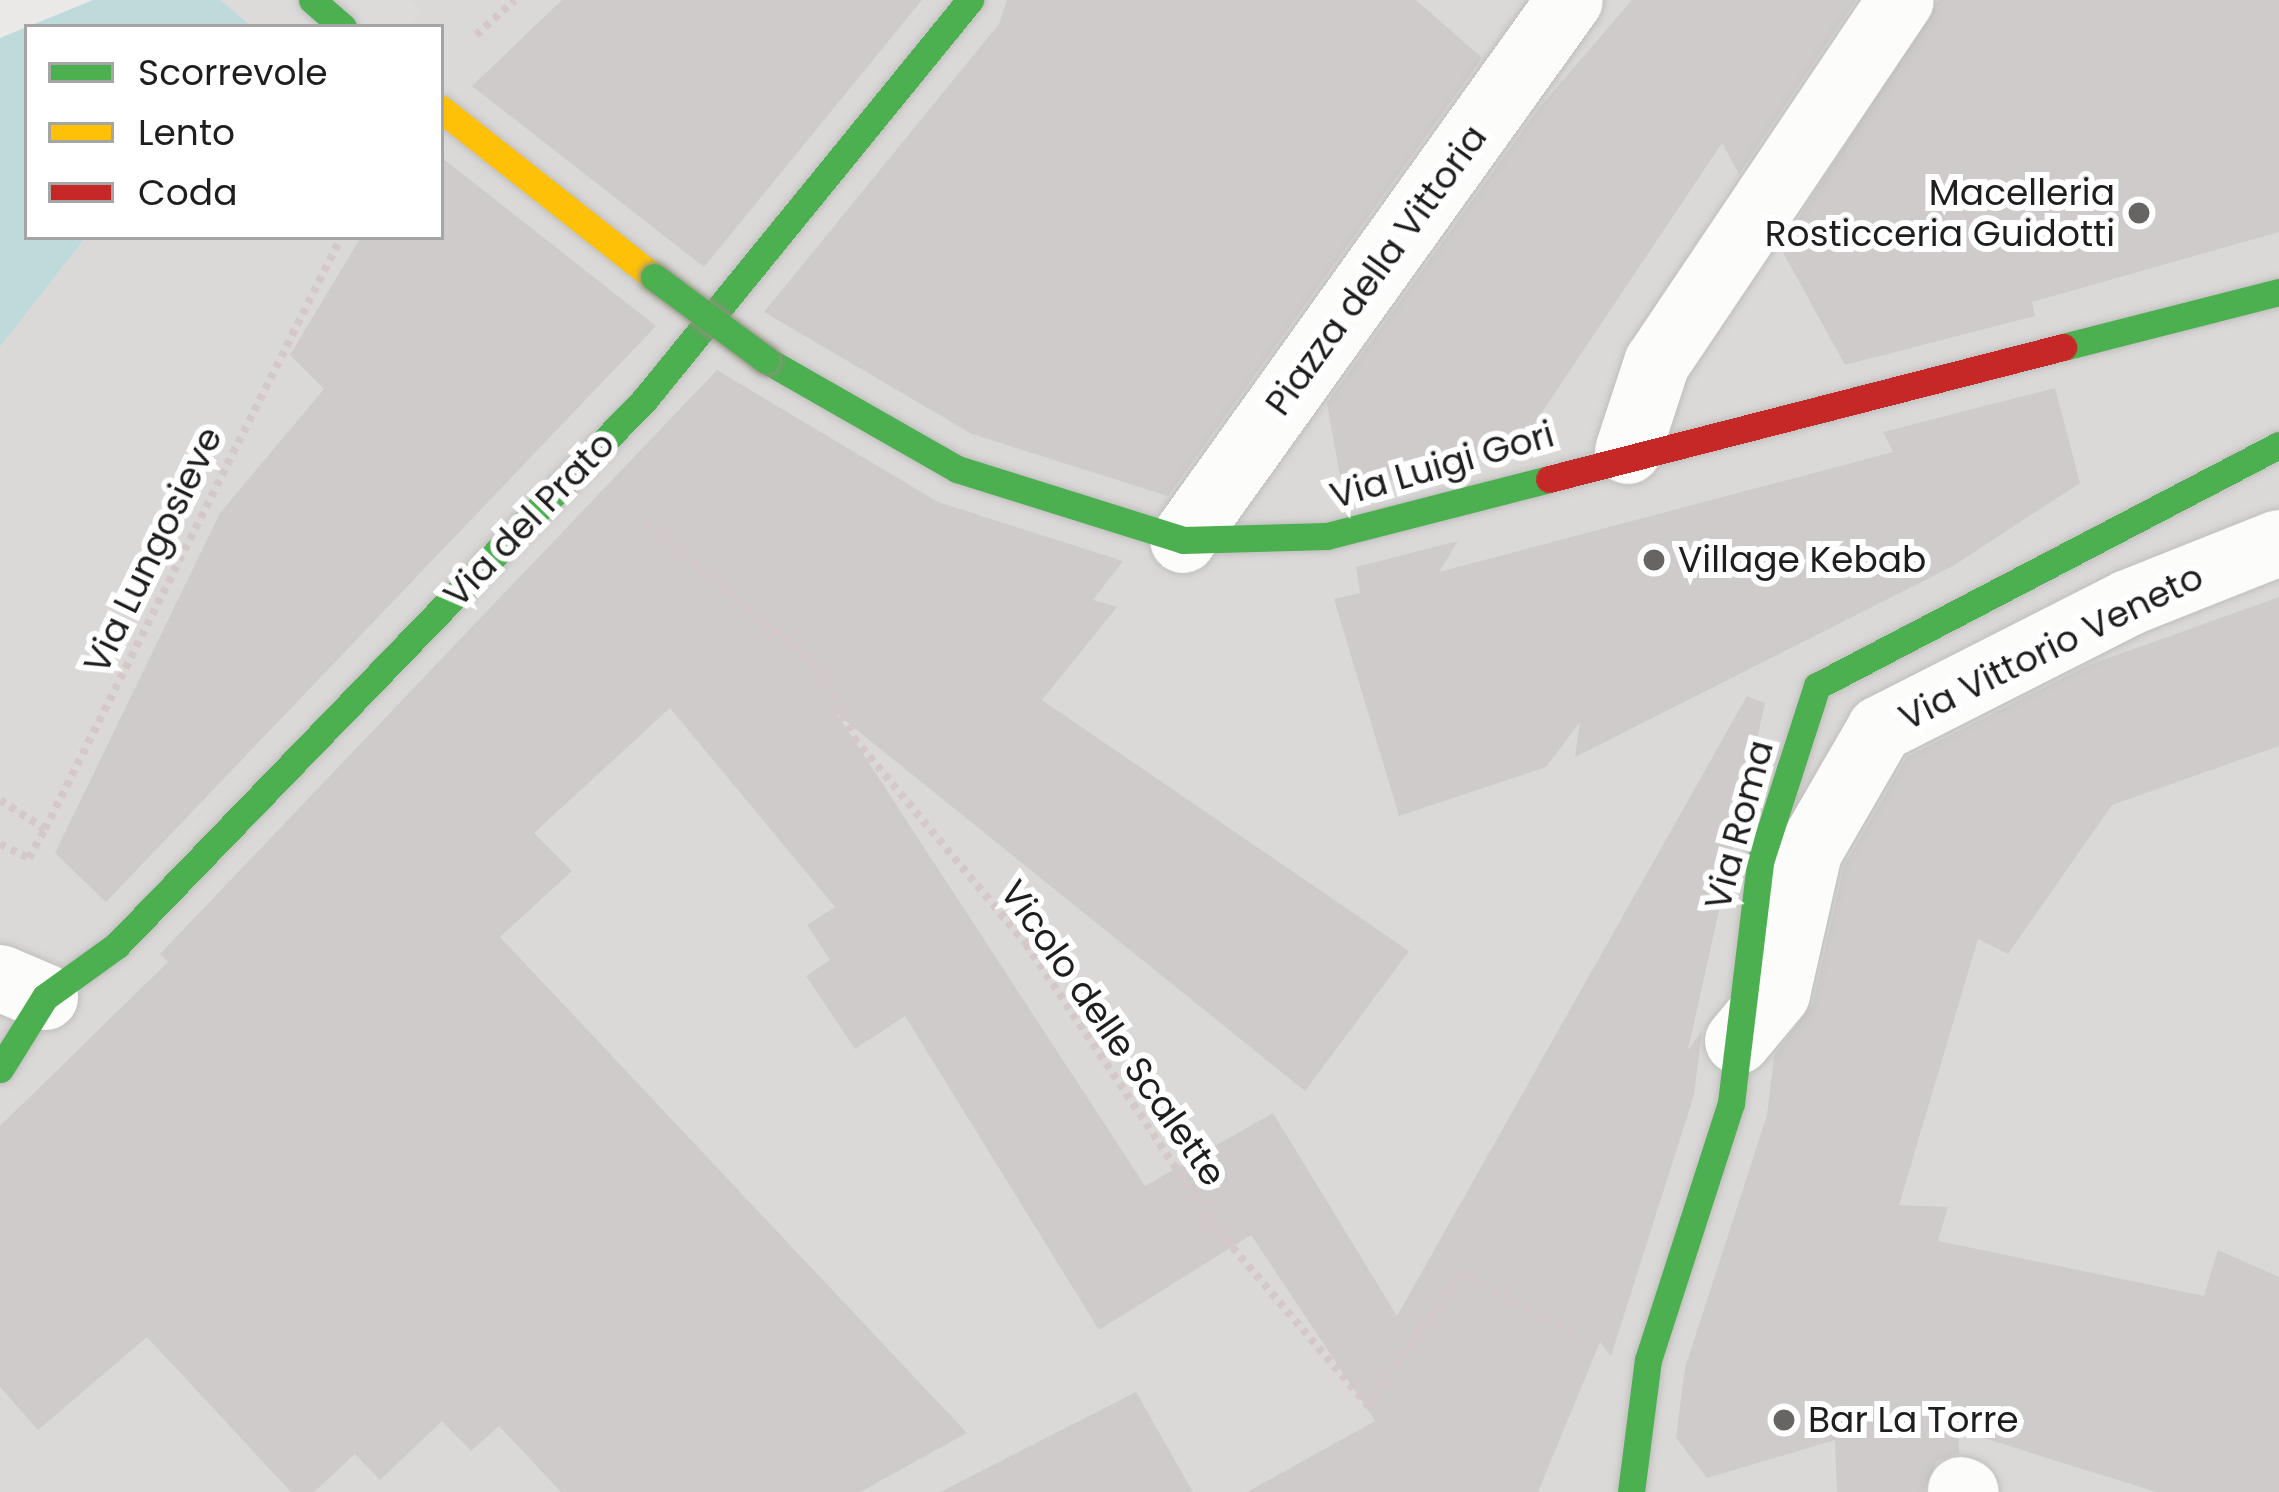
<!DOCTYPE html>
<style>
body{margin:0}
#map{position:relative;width:2279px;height:1492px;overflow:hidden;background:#ebe9e7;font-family:Poppins,sans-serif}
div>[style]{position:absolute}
.residential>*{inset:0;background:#dbd9d8}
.water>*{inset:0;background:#bedadb}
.pier>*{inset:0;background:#dcdbda}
.building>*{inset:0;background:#cecbca}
.path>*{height:8px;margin-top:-4px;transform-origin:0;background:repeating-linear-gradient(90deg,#d4c8c8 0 6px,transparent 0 12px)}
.roads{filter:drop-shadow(0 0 3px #bfbebd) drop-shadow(0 0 3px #bfbebd)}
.street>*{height:66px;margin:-33px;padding:0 33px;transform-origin:33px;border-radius:33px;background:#fcfcfb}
.fast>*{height:27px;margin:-13.5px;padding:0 13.5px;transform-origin:13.5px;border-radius:13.5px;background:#4caf50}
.slow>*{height:27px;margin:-13.5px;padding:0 13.5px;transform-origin:13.5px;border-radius:13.5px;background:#ffc107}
.jam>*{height:27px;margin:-13.5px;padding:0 13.5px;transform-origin:13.5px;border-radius:13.5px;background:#c62828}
.bridges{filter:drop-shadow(0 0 3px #939181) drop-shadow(0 0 3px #939181)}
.fast-bridge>*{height:27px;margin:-13.5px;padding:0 13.5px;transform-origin:13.5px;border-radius:13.5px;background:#4caf50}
.dots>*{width:33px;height:33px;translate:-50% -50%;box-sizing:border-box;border:6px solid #fff;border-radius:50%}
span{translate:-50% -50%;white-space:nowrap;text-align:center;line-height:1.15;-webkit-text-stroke:12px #fff;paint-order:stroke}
.poi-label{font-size:36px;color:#1e1e1e}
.right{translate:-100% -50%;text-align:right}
.left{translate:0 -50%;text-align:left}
.street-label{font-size:36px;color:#1e1e1e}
.legend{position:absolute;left:24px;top:24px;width:420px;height:216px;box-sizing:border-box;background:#fff;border:3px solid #a5a5a5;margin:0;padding:15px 21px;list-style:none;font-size:36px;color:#1e1e1e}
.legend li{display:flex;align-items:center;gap:24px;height:60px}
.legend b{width:60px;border:3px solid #a5a5a5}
</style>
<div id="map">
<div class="residential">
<i style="clip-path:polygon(272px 0,2279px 0,2279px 1492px,0 1492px,0 347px,86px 237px,441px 237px,441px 27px,251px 27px)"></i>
</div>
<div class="water">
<i style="clip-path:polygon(93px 0,272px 0,251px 27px,27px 27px,27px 237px,86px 237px,0 347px,0 38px)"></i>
</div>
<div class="pier">
<i style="clip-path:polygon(220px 0,411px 0,422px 10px,409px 27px,252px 27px)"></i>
</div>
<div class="building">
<i style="clip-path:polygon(562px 0,922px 0,704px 267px,472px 86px)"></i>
<i style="clip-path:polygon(1007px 0,1416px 0,1482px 58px,1168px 496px,972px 434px,764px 312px,999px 24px)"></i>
<i style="clip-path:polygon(1632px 0,1856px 0,1739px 174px,1722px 143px,1518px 448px,1343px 493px,1327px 403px,1539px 108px)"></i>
<i style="clip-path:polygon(1938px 0,2279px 0,2279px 232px,2032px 302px,2035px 316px,1845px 365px,1780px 247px)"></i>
<i style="clip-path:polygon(441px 157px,656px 326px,106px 902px,55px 853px,220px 513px,324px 389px,290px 355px,361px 237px,441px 237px)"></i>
<i style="clip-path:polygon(717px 370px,938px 502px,1123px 561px,1093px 600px,1117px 607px,1042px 700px,1409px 951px,1305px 1091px,837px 714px,1145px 1186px,1273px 1113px,1397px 1316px,1747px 696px,1765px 703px,1688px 1050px,1702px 1031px,1694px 1095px,1611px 1356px,1600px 1342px,1538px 1492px,1247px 1492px,1375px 1421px,1251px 1235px,1099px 1330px,905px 1016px,855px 1049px,806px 976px,830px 960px,807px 925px,835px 907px,670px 708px,534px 833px,572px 871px,500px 937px,967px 1433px,860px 1492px,561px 1492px,499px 1426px,471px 1451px,442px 1421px,380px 1480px,355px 1454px,314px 1492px,291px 1492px,147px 1337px,38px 1430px,0 1387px,0 1126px,168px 962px,160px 954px)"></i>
<i style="clip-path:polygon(2055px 388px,2080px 483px,1953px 566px,1575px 757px,1580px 722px,1546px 767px,1399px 816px,1334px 599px,1360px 593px,1356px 567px,1458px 541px,1439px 572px,1893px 452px,1883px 432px)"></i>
<i style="clip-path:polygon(2279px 597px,2279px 746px,2112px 805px,2008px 954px,1978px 939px,1899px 1205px,1948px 1207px,1938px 1241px,2204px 1296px,2218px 1250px,2279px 1277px,2279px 1492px,2156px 1492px,1958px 1430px,1959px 1453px,1937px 1461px,1924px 1492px,1837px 1492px,1835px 1440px,1707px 1478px,1676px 1438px,1685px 1368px,1767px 1115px,1774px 1056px,1813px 1003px,1844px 866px,1907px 757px,2089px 665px)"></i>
<i style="clip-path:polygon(1136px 1392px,1193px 1492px,940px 1492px)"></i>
</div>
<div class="path">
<i style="left:476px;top:35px;width:52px;rotate:-41.9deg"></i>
<i style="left:646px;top:522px;width:231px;rotate:40.1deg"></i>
<i style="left:823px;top:671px;width:74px;rotate:65.2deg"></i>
<i style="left:854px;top:738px;width:268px;rotate:50.1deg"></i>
<i style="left:1026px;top:944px;width:343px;rotate:56.2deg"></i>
<i style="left:1217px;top:1229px;width:233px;rotate:49.5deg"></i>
<i style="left:1368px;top:1406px;width:161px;rotate:-55.1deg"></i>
<i style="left:1460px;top:1274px;width:125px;rotate:27.2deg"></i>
<i style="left:0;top:800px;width:54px;rotate:32.8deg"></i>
<i style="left:0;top:844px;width:32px;rotate:26deg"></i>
<i style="left:29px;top:858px;width:33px;rotate:-61deg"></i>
<i style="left:45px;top:829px;width:662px;rotate:-63.43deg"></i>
</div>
<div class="roads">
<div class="street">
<i style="left:1628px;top:451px;width:93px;rotate:-71.8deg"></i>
<i style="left:1657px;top:363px;width:437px;rotate:-56.1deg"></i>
<i style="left:1183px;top:540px;width:664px;rotate:-54.37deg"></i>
<i style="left:0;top:978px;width:49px;rotate:22.9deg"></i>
<i style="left:1738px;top:1041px;width:61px;rotate:-50.3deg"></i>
<i style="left:1777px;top:994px;width:146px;rotate:-77.3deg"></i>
<i style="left:1809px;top:852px;width:142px;rotate:-60deg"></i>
<i style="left:1880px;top:729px;width:278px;rotate:-26.9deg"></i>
<i style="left:2128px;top:603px;width:162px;rotate:-21.7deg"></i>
<i style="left:1961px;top:1490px;width:5px;rotate:22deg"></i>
</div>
<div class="fast">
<i style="left:312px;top:0;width:41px;rotate:41.1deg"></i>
<i style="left:2063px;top:347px;width:223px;rotate:-14.3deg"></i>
<i style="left:766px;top:360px;width:220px;rotate:29.7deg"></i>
<i style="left:957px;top:469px;width:237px;rotate:17.4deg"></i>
<i style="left:1183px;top:540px;width:144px;rotate:-1.6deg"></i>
<i style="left:1327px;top:536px;width:229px;rotate:-14.4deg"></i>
<i style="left:0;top:1069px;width:85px;rotate:-58deg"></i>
<i style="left:45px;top:997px;width:89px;rotate:-35.8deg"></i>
<i style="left:117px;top:945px;width:760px;rotate:-45.96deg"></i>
<i style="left:645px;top:399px;width:515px;rotate:-50.84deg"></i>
<i style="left:1631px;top:1492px;width:133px;rotate:-82.7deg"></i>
<i style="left:1648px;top:1360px;width:270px;rotate:-72.1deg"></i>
<i style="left:1731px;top:1103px;width:243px;rotate:-83.1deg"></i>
<i style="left:1760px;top:862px;width:185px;rotate:-72.1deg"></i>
<i style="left:1817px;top:686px;width:521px;rotate:-27.55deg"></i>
</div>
<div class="slow">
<i style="left:441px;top:109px;width:271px;rotate:38.3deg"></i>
</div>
<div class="jam">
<i style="left:1549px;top:479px;width:531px;rotate:-14.4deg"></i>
</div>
</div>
<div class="bridges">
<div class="fast-bridge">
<i style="left:654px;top:277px;width:139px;rotate:36.5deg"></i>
</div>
</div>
<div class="dots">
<i style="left:2139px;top:213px;background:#666564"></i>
<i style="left:1654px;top:560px;background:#666564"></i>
<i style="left:1784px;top:1420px;background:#666564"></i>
</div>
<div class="poi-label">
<span class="right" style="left:2115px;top:213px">Macelleria<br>Rosticceria Guidotti</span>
<span class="left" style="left:1678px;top:560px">Village Kebab</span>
<span class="left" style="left:1808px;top:1420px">Bar La Torre</span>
</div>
<div class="street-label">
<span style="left:1376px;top:270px;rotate:-54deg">Piazza della Vittoria</span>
<span style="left:1442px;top:465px;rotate:-16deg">Via Luigi Gori</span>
<span style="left:529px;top:519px;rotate:-46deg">Via del Prato</span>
<span style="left:153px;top:550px;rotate:-64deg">Via Lungosieve</span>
<span style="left:2051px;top:647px;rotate:-26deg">Via Vittorio Veneto</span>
<span style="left:1739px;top:825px;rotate:-75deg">Via Roma</span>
<span style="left:1113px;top:1033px;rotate:55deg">Vicolo delle Scalette</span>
</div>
<ul class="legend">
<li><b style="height:15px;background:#4caf50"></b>Scorrevole</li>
<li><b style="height:15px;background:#ffc107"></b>Lento</li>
<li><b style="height:15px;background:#c62828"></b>Coda</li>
</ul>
</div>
